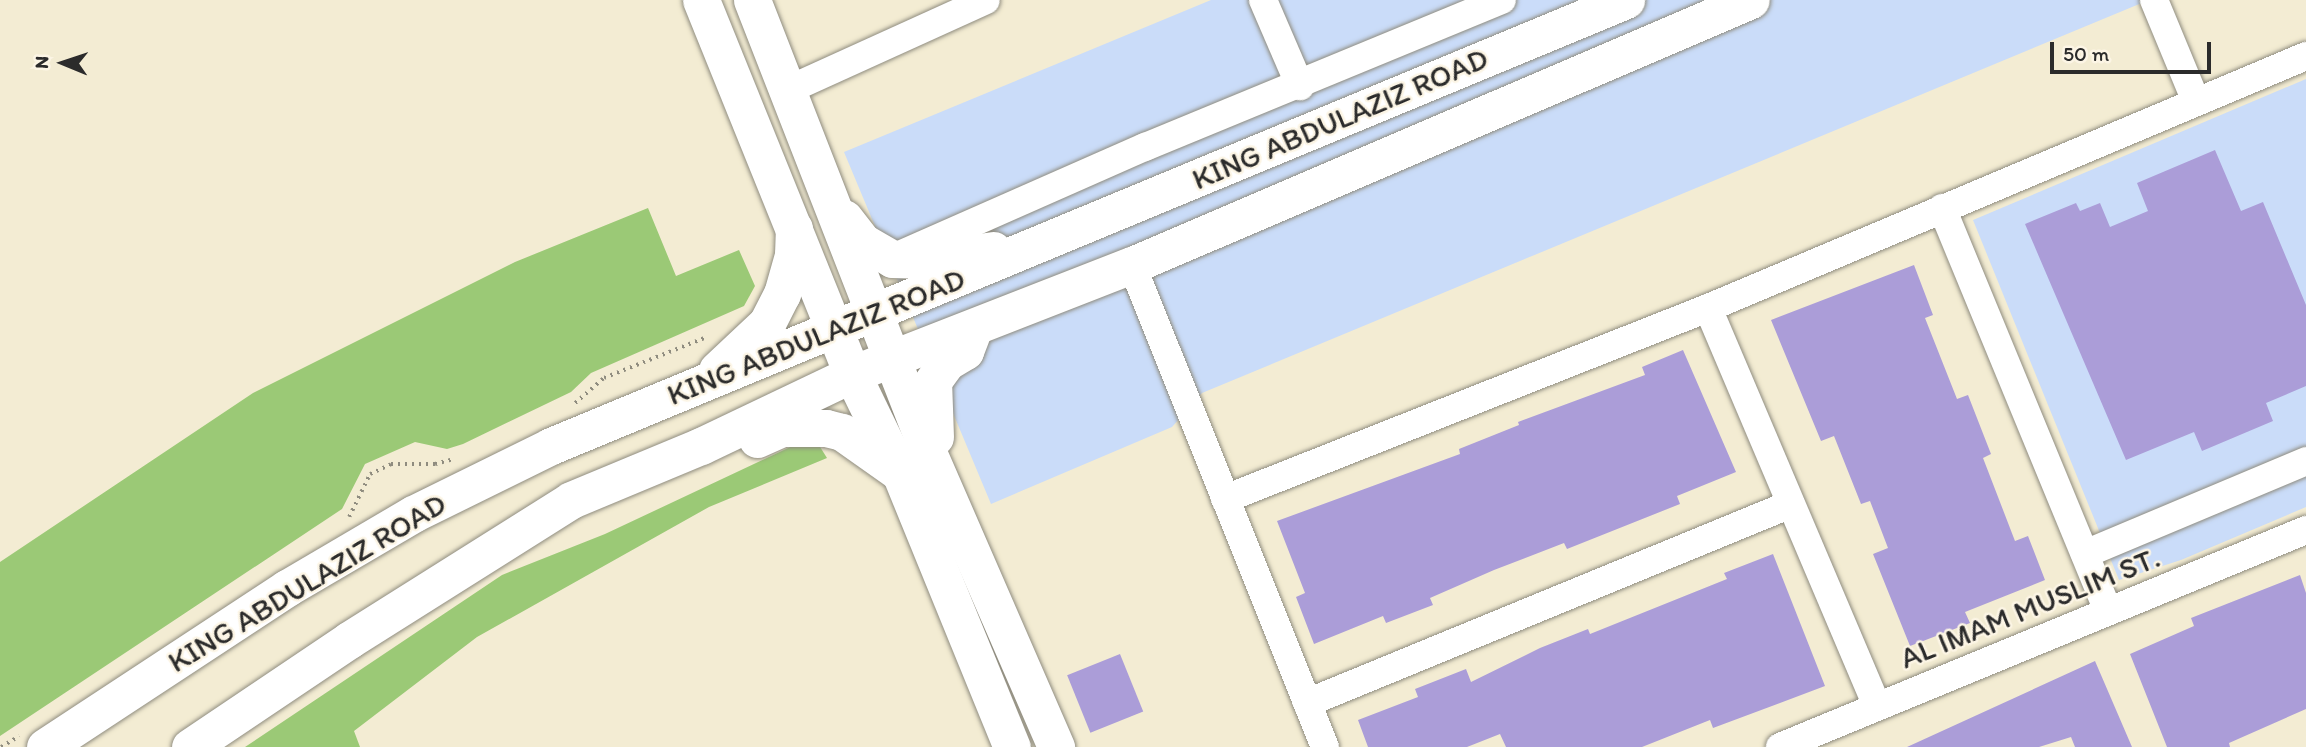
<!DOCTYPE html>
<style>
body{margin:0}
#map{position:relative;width:2306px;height:747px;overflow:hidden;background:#f3ecd3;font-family:Itim,sans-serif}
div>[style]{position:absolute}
.built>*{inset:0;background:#cadcf9}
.green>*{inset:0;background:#9bc976}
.building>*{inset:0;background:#ab9dd8;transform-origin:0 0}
.path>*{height:3.5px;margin-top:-1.75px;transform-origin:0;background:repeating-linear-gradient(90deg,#8f8c7f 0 2px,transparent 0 7px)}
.roads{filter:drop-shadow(0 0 2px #8f8c7f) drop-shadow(0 0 2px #8f8c7f)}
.minor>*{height:28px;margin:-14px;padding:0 14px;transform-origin:14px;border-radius:14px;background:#fff}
.major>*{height:37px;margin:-18.5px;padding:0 18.5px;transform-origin:18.5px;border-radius:18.5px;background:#fff}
span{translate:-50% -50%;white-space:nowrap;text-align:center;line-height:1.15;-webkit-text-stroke:5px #fcf5e5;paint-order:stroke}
.street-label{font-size:30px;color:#2b2b2b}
.north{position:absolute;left:28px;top:28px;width:70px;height:70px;-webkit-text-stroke:5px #fcf5e5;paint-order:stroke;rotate:272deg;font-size:19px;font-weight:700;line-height:28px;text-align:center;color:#2b2b2b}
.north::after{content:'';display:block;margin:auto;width:24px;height:32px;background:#2b2b2b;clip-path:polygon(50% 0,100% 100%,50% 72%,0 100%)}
.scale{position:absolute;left:2050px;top:42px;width:161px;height:32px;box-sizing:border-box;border:4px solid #2b2b2b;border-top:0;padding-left:9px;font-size:21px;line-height:24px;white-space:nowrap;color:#2b2b2b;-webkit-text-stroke:5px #fcf5e5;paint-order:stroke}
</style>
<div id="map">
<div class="built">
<i style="clip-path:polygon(1211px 0,2149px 0,1202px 393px,1172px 427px,991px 504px,844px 152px)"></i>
<i style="clip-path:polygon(2306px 79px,2306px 507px,2181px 560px,2119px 580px,1973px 220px)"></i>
</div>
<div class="green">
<i style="clip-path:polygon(648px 208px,676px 276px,739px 250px,755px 286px,744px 306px,591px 373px,571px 392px,463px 444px,447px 449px,415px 442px,365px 464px,342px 509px,0 736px,0 562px,253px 393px,515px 262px)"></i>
<i style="clip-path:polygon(803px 441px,817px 442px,827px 458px,709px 507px,477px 637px,354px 731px,360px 747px,245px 747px,502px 575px,605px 534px)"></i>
</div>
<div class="building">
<i style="clip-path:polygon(2215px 150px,2241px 211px,2263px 202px,2306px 305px,2306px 386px,2266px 403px,2273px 421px,2202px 451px,2194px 432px,2126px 460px,2025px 224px,2076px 203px,2080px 211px,2100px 203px,2110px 227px,2148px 211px,2137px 183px)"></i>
<i style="clip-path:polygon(1914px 265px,1933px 315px,1925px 318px,1957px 399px,1968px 395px,1991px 454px,1983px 458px,2015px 541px,2028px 536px,2045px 580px,1965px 612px,1970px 623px,1910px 646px,1873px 554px,1888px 548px,1870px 501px,1861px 504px,1834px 436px,1821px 441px,1771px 320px)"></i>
<i style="clip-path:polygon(1683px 350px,1736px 472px,1677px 496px,1680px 504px,1567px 549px,1564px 543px,1494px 570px,1430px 598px,1433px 605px,1386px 623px,1383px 616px,1314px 644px,1296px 597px,1305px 593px,1277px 521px,1460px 454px,1459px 449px,1519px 425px,1518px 422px,1645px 375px,1642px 367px)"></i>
<i style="clip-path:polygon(1773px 554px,1825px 686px,1713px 728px,1710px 720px,1642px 747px,1506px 747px,1500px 734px,1467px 747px,1368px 747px,1358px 720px,1418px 697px,1415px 689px,1466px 669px,1471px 682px,1540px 648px,1588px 629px,1590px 634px,1727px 579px,1724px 573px)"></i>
<i style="clip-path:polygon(2300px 575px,2306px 593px,2306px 709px,2229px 743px,2230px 747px,2167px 747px,2130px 654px,2194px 626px,2191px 618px)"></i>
<i style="left:1120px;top:654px;width:62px;height:57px;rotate:68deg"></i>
<i style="clip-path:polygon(2095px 661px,2132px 747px,2075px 747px,2071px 737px,2039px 747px,1907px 747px)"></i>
</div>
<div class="path">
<i style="left:575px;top:403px;width:38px;rotate:-41deg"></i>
<i style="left:604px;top:378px;width:111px;rotate:-21.7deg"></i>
<i style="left:349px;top:517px;width:48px;rotate:-64deg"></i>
<i style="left:370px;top:474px;width:23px;rotate:-25deg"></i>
<i style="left:391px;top:464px;width:44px"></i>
<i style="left:435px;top:464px;width:20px;rotate:-15deg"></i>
<i style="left:1px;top:747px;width:21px;rotate:-31deg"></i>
</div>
<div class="roads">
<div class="minor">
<i style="left:1263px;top:0;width:94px;rotate:66.7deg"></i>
<i style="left:2154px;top:0;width:107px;rotate:67.5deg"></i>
<i style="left:788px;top:90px;width:217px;rotate:-24.4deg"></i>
<i style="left:1942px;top:208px;width:436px;rotate:67.6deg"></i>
<i style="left:902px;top:254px;width:266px;rotate:-23.8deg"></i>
<i style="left:1145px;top:147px;width:386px;rotate:-22.4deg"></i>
<i style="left:1132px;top:265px;width:519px;rotate:68.18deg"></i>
<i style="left:1708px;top:308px;width:433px;rotate:67deg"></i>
<i style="left:1225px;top:499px;width:519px;rotate:-21.58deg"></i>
<i style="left:1708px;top:308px;width:649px;rotate:-22.85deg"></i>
<i style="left:2085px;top:554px;width:240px;rotate:-22.8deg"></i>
<i style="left:1307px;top:703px;width:523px;rotate:-22.35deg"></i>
<i style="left:1780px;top:747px;width:569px;rotate:-22.42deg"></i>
</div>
<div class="major">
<i style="left:701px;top:0;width:403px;rotate:68deg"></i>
<i style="left:852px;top:374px;width:110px;rotate:64.1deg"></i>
<i style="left:900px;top:473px;width:296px;rotate:67.8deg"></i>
<i style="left:752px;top:0;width:483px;rotate:68.7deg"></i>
<i style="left:927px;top:450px;width:324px;rotate:66.5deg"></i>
<i style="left:844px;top:218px;width:31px;rotate:52deg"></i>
<i style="left:863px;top:242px;width:34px;rotate:30deg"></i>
<i style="left:892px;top:259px;width:32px;rotate:2deg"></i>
<i style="left:924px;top:260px;width:70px;rotate:-8.2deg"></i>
<i style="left:717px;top:370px;width:69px;rotate:-43.2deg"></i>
<i style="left:767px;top:323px;width:33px;rotate:-63deg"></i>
<i style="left:782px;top:294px;width:41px;rotate:-74.2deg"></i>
<i style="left:793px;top:255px;width:27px;rotate:-88deg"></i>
<i style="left:935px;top:437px;width:56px;rotate:-92deg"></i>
<i style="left:933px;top:381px;width:24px;rotate:-54deg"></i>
<i style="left:947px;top:362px;width:21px;rotate:-31deg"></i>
<i style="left:965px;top:351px;width:25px;rotate:-69deg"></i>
<i style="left:757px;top:439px;width:27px;rotate:-24deg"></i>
<i style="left:782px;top:428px;width:44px"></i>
<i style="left:826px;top:428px;width:16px;rotate:14deg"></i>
<i style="left:842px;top:432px;width:67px;rotate:35.3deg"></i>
<i style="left:45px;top:747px;width:290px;rotate:-33.3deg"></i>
<i style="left:287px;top:588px;width:146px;rotate:-30.4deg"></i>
<i style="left:413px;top:514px;width:154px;rotate:-26.2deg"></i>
<i style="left:551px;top:446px;width:1164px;rotate:-22.53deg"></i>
<i style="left:190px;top:747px;width:192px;rotate:-33.9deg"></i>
<i style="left:349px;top:640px;width:262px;rotate:-32.2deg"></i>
<i style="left:571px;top:500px;width:141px;rotate:-22.6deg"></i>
<i style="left:701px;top:446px;width:167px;rotate:-25.5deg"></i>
<i style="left:852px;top:374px;width:300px;rotate:-21.3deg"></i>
<i style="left:1132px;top:265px;width:673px;rotate:-23.18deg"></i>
</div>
</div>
<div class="street-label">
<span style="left:1340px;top:119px;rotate:-23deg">KING ABDULAZIZ ROAD</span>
<span style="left:816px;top:337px;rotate:-22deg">KING ABDULAZIZ ROAD</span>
<span style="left:307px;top:583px;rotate:-31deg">KING ABDULAZIZ ROAD</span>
<span style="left:2030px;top:608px;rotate:-22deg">AL IMAM MUSLIM ST.</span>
</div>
<div class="north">N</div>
<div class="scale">50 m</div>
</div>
